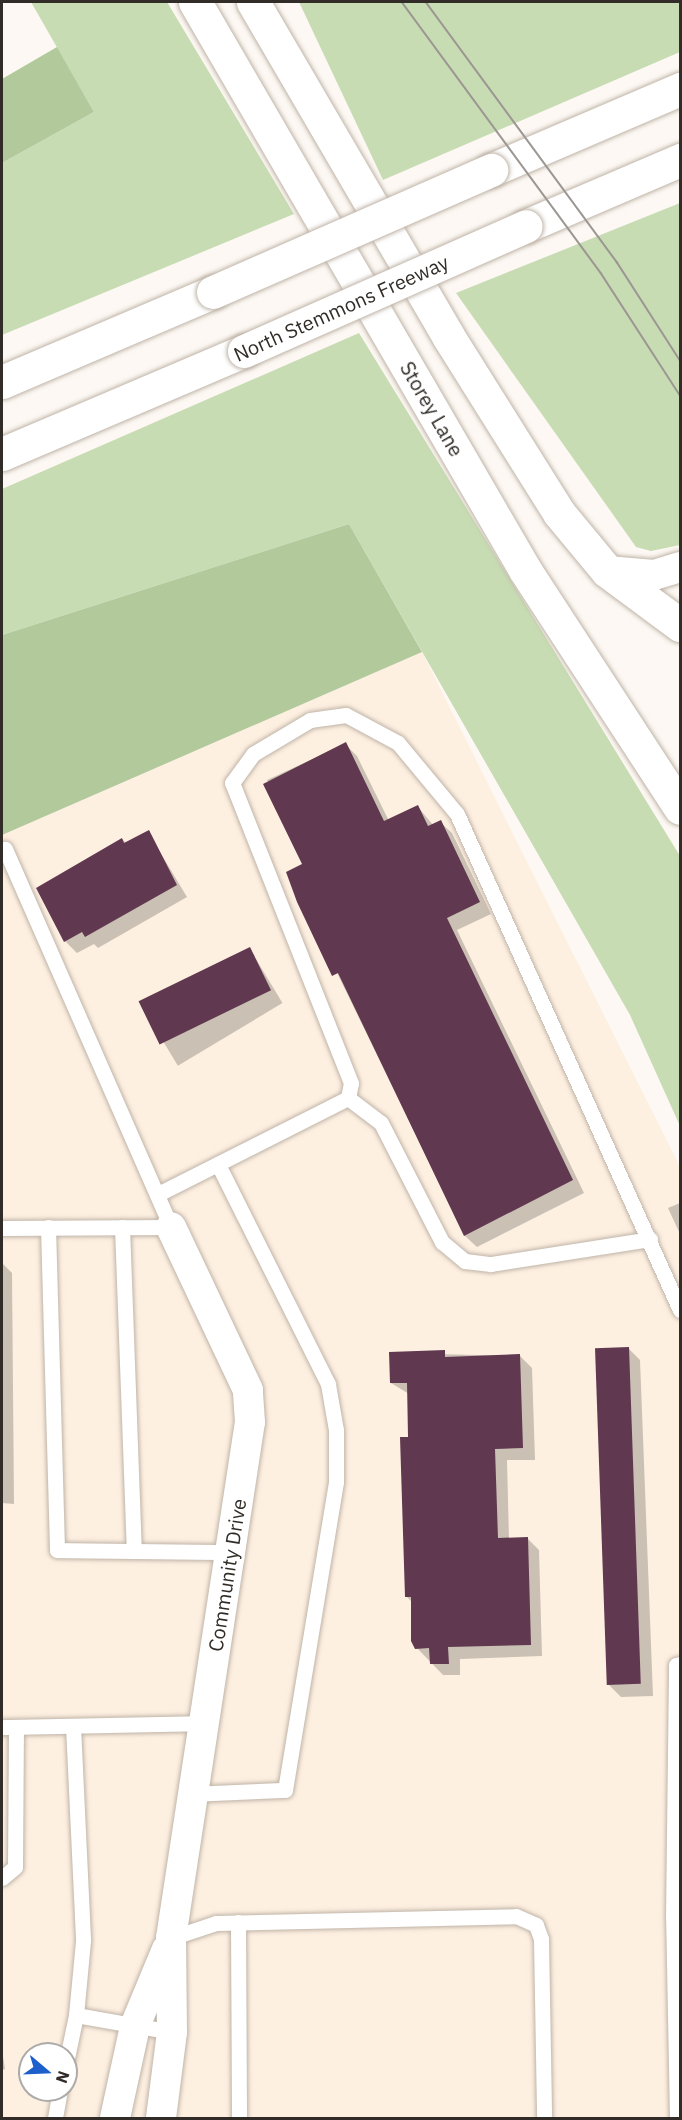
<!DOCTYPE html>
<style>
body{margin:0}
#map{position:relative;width:682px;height:2120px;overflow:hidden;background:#fdf8f3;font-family:"IBM Plex Sans",sans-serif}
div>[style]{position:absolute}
.built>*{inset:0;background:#fef0e1}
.green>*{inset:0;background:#c8dcb4}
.forest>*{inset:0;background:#b2c99c}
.shadow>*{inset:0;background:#0003;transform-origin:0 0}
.building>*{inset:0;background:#603850;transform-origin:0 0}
.roads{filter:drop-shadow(0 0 2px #bfb4a8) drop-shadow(0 0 2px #bfb4a8)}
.lane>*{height:15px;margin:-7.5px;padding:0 7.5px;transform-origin:7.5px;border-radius:7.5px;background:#fff}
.street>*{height:30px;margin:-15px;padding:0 15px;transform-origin:15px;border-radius:15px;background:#fff}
.highway>*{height:33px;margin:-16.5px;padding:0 16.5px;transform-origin:16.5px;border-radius:16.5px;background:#fff}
.tram>*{height:1.5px;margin:-0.75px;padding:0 0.75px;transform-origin:0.75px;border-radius:0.75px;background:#9c9792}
.bridges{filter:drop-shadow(0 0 2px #bfb4a8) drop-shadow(0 0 2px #bfb4a8)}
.highway-bridge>*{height:33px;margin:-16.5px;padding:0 16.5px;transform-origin:16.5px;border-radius:16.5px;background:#fff}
span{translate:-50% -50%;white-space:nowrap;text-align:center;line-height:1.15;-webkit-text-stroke:6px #fff;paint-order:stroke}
.street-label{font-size:20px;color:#312c27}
.frame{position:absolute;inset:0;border:3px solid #312c27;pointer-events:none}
.north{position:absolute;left:18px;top:2042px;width:60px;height:60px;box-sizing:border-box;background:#fff;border:2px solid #adaba9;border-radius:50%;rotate:109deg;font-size:16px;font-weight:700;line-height:24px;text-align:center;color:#312c27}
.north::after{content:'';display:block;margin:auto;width:21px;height:27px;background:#1d5fcb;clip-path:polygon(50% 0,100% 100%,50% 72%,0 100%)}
</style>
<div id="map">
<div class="built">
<i style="clip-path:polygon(evenodd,422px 652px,680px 1167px,680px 2118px,2px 2118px,2px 835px,422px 652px,30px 2054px,66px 2054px,66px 2090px,30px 2090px,30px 2054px)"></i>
</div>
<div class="green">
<i style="clip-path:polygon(31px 2px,167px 2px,294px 214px,2px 335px,2px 163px,94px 112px)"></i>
<i style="clip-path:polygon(299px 2px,680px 2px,680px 52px,383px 180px)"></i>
<i style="clip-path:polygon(680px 203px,680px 545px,651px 551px,636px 547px,456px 293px)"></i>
<i style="clip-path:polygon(359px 333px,680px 856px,680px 1126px,630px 1015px,349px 524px,2px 635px,2px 489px)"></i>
</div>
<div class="forest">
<i style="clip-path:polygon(57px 47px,94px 112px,2px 163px,2px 79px)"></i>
<i style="clip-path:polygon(349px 524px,422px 652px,2px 835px,2px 635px)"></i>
</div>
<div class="shadow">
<i style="clip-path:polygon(345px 744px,357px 756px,389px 821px,418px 807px,433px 825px,440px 822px,452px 833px,491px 914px,457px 930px,584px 1193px,477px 1247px,465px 1236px,288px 872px,304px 865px,267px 780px)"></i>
<i style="clip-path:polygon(148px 832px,187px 897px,98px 948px,94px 944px,77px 953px,65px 941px,122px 839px,126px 843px)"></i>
<i style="left:250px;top:949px;width:63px;height:122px;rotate:59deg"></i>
<i style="clip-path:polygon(680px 1203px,680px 1234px,668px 1208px)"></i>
<i style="clip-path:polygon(2px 1263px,12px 1273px,14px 1504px,2px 1503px)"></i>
<i style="clip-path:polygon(628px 1348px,640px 1360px,653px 1696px,621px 1697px,609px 1685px)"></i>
<i style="clip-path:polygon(391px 1353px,520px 1356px,532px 1368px,535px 1460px,507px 1460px,509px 1539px,527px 1538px,539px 1550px,542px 1656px,460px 1659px,460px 1675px,443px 1675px,417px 1648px,413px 1603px,406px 1596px,409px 1394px,391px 1383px)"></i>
<i style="clip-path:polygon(2px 2050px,5px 2069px,2px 2070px)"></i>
</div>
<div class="building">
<i style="clip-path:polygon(346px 742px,384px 821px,418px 805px,428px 826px,441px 820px,480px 902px,447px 918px,573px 1180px,464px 1236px,338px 973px,332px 976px,297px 902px,286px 872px,302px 864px,263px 784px)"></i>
<i style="clip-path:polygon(149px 830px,177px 885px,85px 937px,82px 932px,64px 942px,36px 888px,122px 838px,124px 843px)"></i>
<i style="left:250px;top:947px;width:48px;height:124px;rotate:64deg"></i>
<i style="left:629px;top:1347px;width:337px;height:34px;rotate:88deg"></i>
<i style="clip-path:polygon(445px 1350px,445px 1357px,520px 1354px,523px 1448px,495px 1449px,498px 1538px,528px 1537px,531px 1645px,448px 1647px,449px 1664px,430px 1664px,429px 1648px,415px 1649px,411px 1641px,411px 1597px,405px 1597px,400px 1437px,408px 1437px,407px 1383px,390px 1383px,389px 1352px)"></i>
</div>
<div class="roads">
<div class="lane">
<i style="left:348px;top:1098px;width:41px;rotate:37.1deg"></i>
<i style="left:381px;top:1123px;width:134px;rotate:62.9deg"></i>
<i style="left:442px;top:1242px;width:30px;rotate:40deg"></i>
<i style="left:465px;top:1261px;width:26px;rotate:7deg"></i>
<i style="left:491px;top:1264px;width:161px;rotate:-8.9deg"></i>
<i style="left:160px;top:1193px;width:211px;rotate:-26.8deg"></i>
<i style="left:348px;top:1098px;width:15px;rotate:-79deg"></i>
<i style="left:351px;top:1083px;width:323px;rotate:-111.6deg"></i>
<i style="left:232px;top:783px;width:36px;rotate:-54deg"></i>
<i style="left:253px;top:754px;width:66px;rotate:-30.8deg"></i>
<i style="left:310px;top:720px;width:36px;rotate:-8deg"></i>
<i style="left:346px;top:715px;width:59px;rotate:28.3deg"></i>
<i style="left:398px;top:743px;width:92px;rotate:50.3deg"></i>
<i style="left:457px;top:814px;width:544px;rotate:65.79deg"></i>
<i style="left:48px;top:1227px;width:323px;rotate:88.4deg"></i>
<i style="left:57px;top:1550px;width:175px;rotate:0.7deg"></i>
<i style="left:122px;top:1227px;width:323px;rotate:87.9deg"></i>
<i style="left:2px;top:1228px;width:169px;rotate:-0.3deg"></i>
<i style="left:171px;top:1227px;width:413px;rotate:-113.7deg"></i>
<i style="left:73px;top:1726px;width:215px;rotate:87.3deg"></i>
<i style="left:83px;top:1941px;width:74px;rotate:95.4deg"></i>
<i style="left:76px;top:2015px;width:97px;rotate:10deg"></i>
<i style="left:2px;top:1727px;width:201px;rotate:-1.1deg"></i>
<i style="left:192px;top:1794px;width:93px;rotate:-2.5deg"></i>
<i style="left:285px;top:1790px;width:312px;rotate:-80.6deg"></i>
<i style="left:336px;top:1482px;width:52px;rotate:-90deg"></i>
<i style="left:336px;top:1430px;width:47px;rotate:-99.9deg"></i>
<i style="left:328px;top:1384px;width:246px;rotate:-116.6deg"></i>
<i style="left:2px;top:1878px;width:17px;rotate:-40deg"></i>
<i style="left:15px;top:1867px;width:140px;rotate:-89.6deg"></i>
<i style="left:238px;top:1922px;width:196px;rotate:89.7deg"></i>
<i style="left:171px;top:1938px;width:47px;rotate:-18.4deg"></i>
<i style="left:216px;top:1923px;width:300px;rotate:-1.3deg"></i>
<i style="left:516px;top:1916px;width:22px;rotate:24deg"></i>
<i style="left:536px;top:1925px;width:15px;rotate:70deg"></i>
<i style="left:541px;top:1939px;width:179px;rotate:89deg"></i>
<i style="left:66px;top:2063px;width:49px;rotate:-78.2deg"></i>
<i style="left:55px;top:2118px;width:28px;rotate:-80deg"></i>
<i style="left:677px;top:2118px;width:201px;rotate:-91.1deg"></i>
<i style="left:673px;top:1917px;width:252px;rotate:-89.3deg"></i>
<i style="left:676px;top:1665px;width:4px;rotate:-14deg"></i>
</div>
<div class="street">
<i style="left:607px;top:571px;width:47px;rotate:4.9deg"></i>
<i style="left:654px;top:575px;width:27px;rotate:-17deg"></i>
<i style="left:115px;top:2118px;width:94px;rotate:-77.7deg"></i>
<i style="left:135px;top:2026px;width:83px;rotate:-67.4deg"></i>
<i style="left:161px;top:2118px;width:87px;rotate:-82.7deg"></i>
<i style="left:172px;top:2032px;width:94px;rotate:-90.6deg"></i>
<i style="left:171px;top:1938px;width:522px;rotate:-81.3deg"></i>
<i style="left:250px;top:1422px;width:32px;rotate:-94deg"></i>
<i style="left:248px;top:1390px;width:180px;rotate:-115.3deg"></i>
</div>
<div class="highway">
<i style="left:195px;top:2px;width:657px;rotate:59.84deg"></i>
<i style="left:525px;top:570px;width:284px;rotate:56.9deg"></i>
<i style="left:253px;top:2px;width:387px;rotate:59.7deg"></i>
<i style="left:448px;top:336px;width:209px;rotate:57.9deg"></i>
<i style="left:559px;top:513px;width:75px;rotate:50.4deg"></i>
<i style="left:607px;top:571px;width:91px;rotate:36.5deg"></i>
<i style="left:491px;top:170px;width:206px;rotate:-23.2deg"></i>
<i style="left:526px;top:226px;width:168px;rotate:-23.2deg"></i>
<i style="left:2px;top:382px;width:229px;rotate:-23.1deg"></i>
<i style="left:2px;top:454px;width:263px;rotate:-23.1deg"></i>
</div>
</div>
<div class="tram">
<i style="left:402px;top:2px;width:336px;rotate:53.7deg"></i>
<i style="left:601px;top:273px;width:145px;rotate:57.1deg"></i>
<i style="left:426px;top:2px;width:323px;rotate:53.7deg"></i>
<i style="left:617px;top:262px;width:117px;rotate:57.3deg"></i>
</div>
<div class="bridges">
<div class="highway-bridge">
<i style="left:213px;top:292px;width:304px;rotate:-23.7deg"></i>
<i style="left:244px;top:351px;width:308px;rotate:-23.9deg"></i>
</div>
</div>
<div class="street-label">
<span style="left:341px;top:308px;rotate:-24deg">North Stemmons Freeway</span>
<span style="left:432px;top:409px;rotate:60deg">Storey Lane</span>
<span style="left:227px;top:1575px;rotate:-81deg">Community Drive</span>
</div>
<div class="frame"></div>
<div class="north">N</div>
</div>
